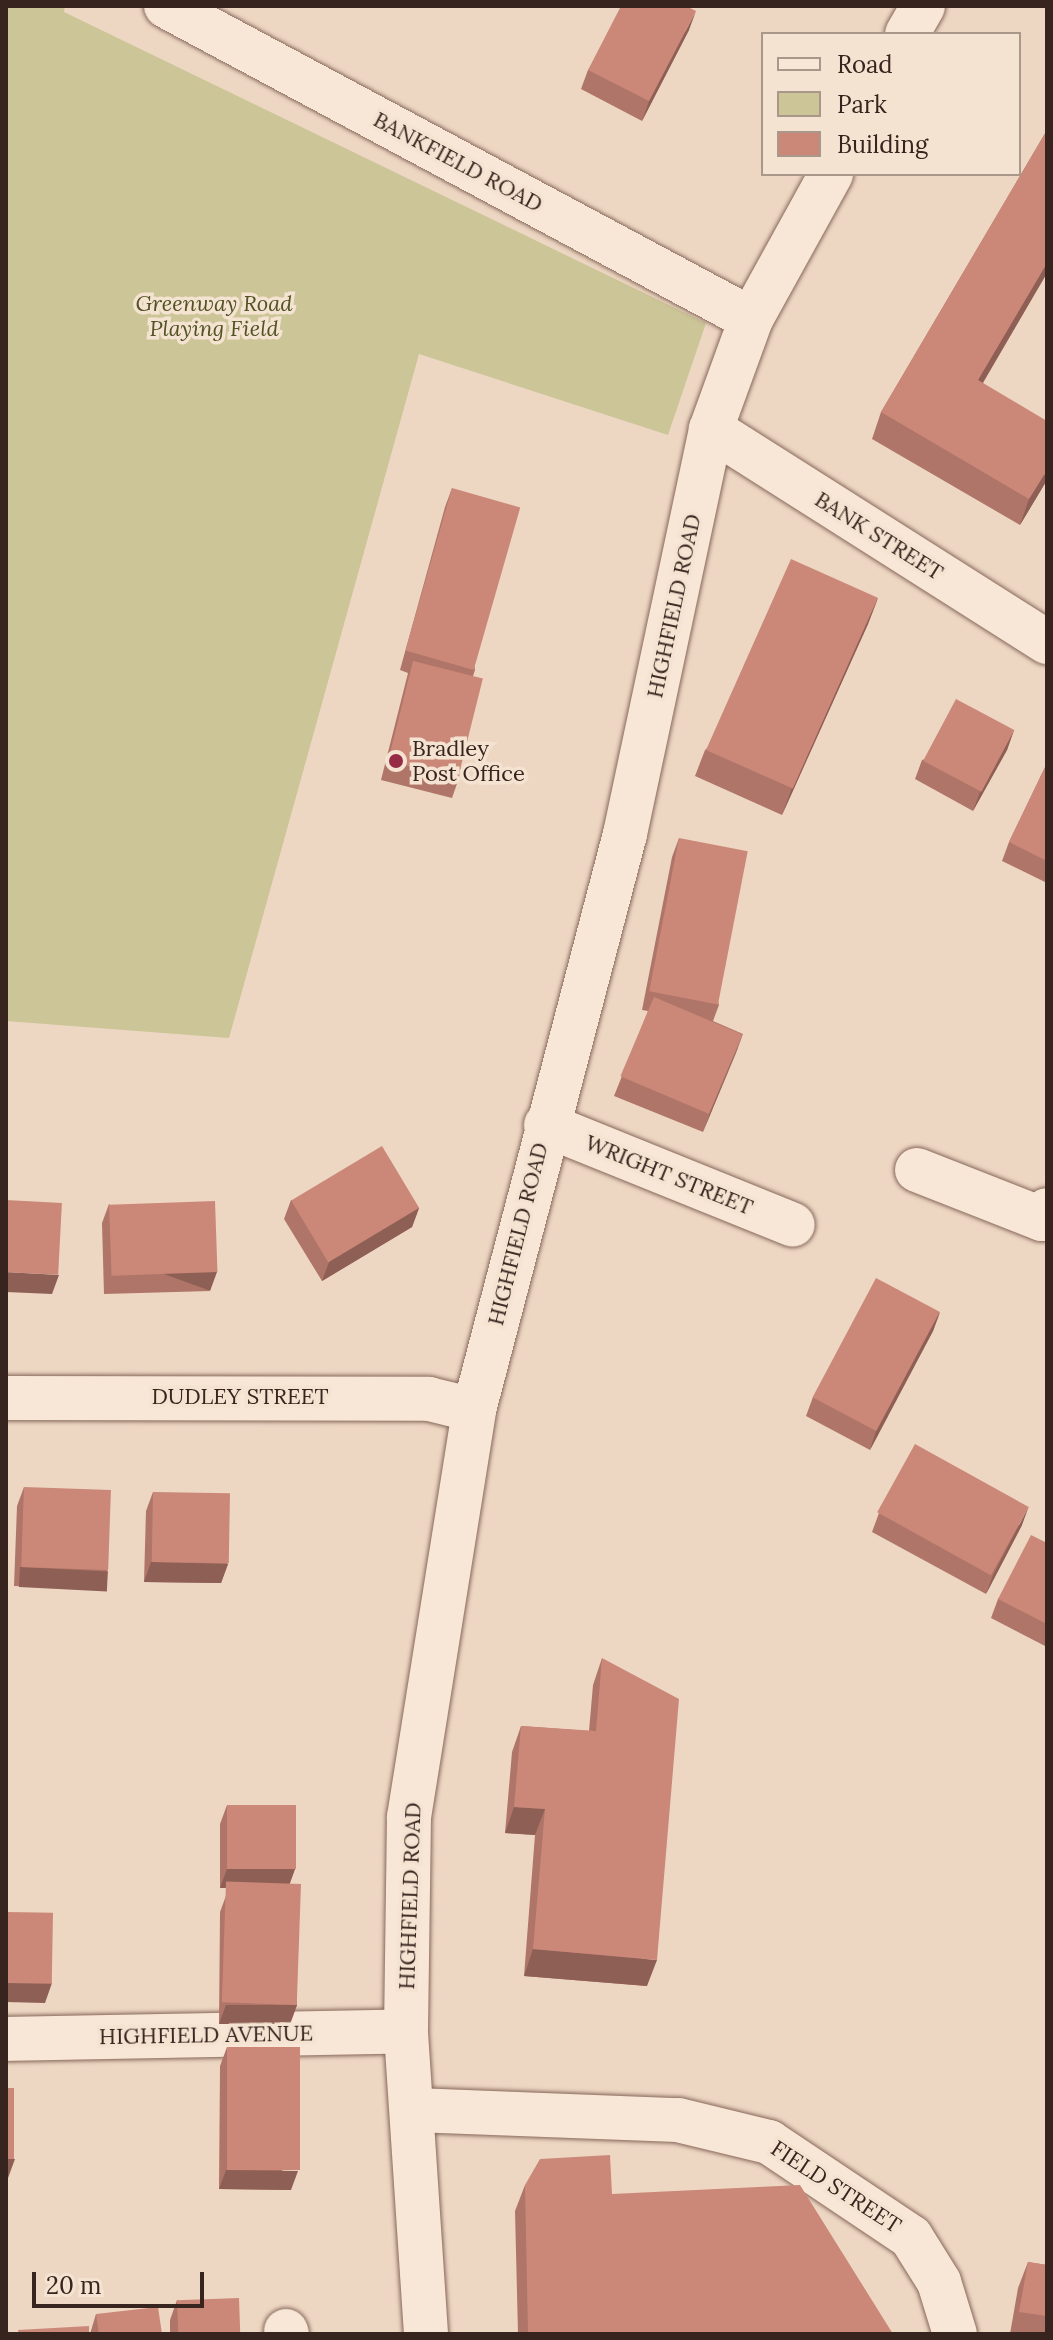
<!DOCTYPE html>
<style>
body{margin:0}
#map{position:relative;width:1053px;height:2340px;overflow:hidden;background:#edd7c3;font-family:Lora,serif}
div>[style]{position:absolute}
.green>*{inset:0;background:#cbc597}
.roads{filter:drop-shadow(0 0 2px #87685a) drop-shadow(0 0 2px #87685a)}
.minor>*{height:44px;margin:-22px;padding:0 22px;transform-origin:22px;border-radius:22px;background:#f8e6d6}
.tertiary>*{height:44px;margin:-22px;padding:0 22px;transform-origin:22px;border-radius:22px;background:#f8e6d6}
.secondary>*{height:44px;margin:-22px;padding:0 22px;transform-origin:22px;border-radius:22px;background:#f8e6d6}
.wall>*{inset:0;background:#af7568}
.shaded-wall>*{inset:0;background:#8e5f55;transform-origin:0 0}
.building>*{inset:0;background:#cb8879;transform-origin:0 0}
.dots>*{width:22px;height:22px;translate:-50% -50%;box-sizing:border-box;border:4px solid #f5e3d2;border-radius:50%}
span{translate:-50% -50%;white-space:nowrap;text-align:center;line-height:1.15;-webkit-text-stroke:7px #f5e3d2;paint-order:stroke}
.street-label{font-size:22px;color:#37241e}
.park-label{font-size:22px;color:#525325;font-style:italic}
.poi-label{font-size:22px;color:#37241e}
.left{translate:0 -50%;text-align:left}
.frame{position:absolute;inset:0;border:8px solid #37241e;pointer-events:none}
.legend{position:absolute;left:761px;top:32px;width:260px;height:144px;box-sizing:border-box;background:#f5e3d2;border:2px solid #a9978a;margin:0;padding:10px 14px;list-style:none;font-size:24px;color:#37241e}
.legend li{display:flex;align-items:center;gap:16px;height:40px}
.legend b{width:40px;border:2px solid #a9978a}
.scale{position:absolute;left:32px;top:2272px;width:172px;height:36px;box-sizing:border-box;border:4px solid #37241e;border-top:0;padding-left:10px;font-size:24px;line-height:28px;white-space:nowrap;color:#37241e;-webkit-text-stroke:6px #f5e3d2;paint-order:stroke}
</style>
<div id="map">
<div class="green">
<i style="clip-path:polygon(6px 6px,65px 6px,64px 12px,706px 323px,668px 435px,419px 354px,229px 1038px,6px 1021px)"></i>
</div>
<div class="roads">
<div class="minor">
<i style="left:166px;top:6px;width:663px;rotate:28.15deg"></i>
<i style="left:546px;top:1125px;width:266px;rotate:22deg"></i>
<i style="left:917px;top:1170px;width:134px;rotate:21.4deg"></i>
<i style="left:1042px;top:1219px;width:10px;rotate:-61deg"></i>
<i style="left:6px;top:2039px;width:400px;rotate:-1.1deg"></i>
<i style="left:414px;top:2110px;width:264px;rotate:2.2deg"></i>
<i style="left:678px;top:2120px;width:94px;rotate:13.6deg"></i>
<i style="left:769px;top:2142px;width:171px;rotate:33.8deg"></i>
<i style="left:911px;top:2237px;width:53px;rotate:58.1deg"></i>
<i style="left:939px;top:2282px;width:54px;rotate:72.9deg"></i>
<i style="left:286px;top:2331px;width:3px;rotate:72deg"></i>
</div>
<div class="tertiary">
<i style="left:711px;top:429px;width:398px;rotate:32.4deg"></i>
<i style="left:6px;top:1398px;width:423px;rotate:0.1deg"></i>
<i style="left:429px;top:1399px;width:46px;rotate:13.7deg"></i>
</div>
<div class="secondary">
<i style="left:907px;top:34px;width:32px;rotate:-60deg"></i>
<i style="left:426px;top:2334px;width:304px;rotate:-93.8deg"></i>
<i style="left:406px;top:2031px;width:214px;rotate:-89.2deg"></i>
<i style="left:409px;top:1817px;width:412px;rotate:-80.9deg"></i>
<i style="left:474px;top:1410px;width:595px;rotate:-75.31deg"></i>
<i style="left:625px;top:834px;width:414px;rotate:-78deg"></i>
<i style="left:711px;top:429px;width:117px;rotate:-70deg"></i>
<i style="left:751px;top:319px;width:166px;rotate:-61.1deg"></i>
</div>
</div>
<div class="wall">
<i style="clip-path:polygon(689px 30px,642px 121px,581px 89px,588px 70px)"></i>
<i style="clip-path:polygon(1047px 130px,1047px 273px,983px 383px,1047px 480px,1020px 525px,872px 439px,881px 412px)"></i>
<i style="clip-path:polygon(452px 488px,475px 670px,473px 676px,459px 778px,452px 798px,381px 780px,408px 673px,400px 670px,445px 507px)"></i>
<i style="clip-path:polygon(878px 598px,868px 624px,782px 815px,695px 776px,705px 750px)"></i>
<i style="clip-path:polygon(1014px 730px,1007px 750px,973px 811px,915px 779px,922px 760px)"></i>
<i style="clip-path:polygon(1047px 763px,1047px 883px,1002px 861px,1009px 842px)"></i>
<i style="clip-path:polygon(679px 838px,719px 1005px,713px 1021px,743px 1034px,703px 1132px,614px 1096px,648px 1011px,642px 1010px,672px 857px)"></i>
<i style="clip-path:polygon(291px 1200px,419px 1208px,412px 1227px,322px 1281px,284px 1219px)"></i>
<i style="clip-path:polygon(109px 1204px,210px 1291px,104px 1294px,102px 1223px)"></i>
<i style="clip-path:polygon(940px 1312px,933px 1331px,870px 1450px,806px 1416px,813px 1397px)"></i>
<i style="clip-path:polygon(24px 1487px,108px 1571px,101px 1590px,14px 1586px,17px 1506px)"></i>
<i style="clip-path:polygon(153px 1492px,228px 1564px,221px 1583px,144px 1582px,146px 1511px)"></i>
<i style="clip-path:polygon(879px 1513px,1022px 1525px,986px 1594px,872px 1532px)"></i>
<i style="clip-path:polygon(1047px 1543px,1047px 1647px,991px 1618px,998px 1599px)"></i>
<i style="clip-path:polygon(602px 1658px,647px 1986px,524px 1976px,535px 1835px,505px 1833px,512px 1752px,521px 1726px,589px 1731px,593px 1685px)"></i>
<i style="clip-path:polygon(227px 1805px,295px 1869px,289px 1886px,297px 2005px,290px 2024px,219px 2024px,220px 1912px,227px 1893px,266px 1888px,220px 1888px,220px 1824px)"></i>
<i style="clip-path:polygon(227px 2047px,291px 2190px,219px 2189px,220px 2066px)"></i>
<i style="clip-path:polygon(525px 2185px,612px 2194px,893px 2334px,518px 2334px,515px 2211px)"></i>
<i style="clip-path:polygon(1028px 2262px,1047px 2265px,1047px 2334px,1010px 2334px,1018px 2288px)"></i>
<i style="clip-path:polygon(177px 2300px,240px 2334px,170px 2334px,170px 2320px)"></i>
<i style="clip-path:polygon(96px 2314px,162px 2334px,90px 2334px)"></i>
</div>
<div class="shaded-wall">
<i style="clip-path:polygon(696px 11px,689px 30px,642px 121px,649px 101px)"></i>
<i style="clip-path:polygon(1047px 263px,1047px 273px,969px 406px,978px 380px)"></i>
<i style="clip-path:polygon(1047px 470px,1047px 480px,1020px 525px,1029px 499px)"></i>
<i style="clip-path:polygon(878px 598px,868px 624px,782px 815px,792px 788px)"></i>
<i style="clip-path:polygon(1014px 730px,1007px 750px,973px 811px,980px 792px)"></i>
<i style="clip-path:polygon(743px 1034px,736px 1053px,703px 1132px,710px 1113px)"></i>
<i style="clip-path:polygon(419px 1208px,412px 1227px,322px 1281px,329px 1262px)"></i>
<i style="clip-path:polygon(6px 1272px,59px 1275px,52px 1294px,6px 1292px)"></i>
<i style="left:217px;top:1272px;width:20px;height:106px;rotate:110deg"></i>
<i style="clip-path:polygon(940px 1312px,933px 1331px,870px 1450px,876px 1431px)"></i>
<i style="clip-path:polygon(1029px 1506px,1022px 1525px,986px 1594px,993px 1575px)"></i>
<i style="clip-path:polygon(151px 1562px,228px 1564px,221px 1583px,144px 1582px)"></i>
<i style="left:20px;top:1567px;width:88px;height:20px;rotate:3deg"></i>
<i style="clip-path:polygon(514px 1807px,545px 1809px,535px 1835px,505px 1833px)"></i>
<i style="clip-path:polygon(227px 1869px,295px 1869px,288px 1888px,220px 1888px)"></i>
<i style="clip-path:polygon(533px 1949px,657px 1960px,647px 1986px,524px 1976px)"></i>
<i style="clip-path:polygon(6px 1983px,52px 1983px,45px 2003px,6px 2002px)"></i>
<i style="clip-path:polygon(226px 2005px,297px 2005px,290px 2024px,219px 2024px)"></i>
<i style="clip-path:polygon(6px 2159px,15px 2159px,8px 2178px,6px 2178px)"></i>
<i style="clip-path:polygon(226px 2170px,298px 2171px,291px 2190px,219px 2189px)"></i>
</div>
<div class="building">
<i style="clip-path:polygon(621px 6px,686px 6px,696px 11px,649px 101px,588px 70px)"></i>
<i style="clip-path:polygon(1047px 130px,1047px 263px,978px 380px,1047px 421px,1047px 470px,1029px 499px,881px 412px)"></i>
<i style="left:452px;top:488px;width:71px;height:169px;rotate:16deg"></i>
<i style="left:791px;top:559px;width:95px;height:209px;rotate:24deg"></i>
<i style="left:413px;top:661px;width:72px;height:103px;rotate:14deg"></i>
<i style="left:956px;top:699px;width:66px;height:70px;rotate:28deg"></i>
<i style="clip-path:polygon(1047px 763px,1047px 861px,1009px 842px)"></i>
<i style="left:679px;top:838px;width:70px;height:156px;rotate:11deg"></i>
<i style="left:654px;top:997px;width:96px;height:86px;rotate:23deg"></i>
<i style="left:382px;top:1146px;width:72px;height:106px;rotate:59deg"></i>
<i style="left:6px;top:1200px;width:56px;height:72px;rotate:3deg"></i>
<i style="left:215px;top:1201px;width:71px;height:106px;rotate:88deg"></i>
<i style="left:876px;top:1278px;width:72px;height:135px;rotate:28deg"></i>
<i style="left:915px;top:1444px;width:130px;height:78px;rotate:29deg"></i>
<i style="left:24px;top:1487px;width:87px;height:80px;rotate:2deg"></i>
<i style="left:153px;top:1492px;width:77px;height:70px;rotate:1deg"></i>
<i style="clip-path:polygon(1031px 1535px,1047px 1543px,1047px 1624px,998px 1599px)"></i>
<i style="clip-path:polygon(602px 1658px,679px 1699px,657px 1960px,533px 1949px,545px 1809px,514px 1807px,521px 1726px,596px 1731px)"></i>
<i style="left:227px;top:1805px;width:69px;height:64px"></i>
<i style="left:301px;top:1884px;width:121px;height:75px;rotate:92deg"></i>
<i style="left:6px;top:1912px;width:47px;height:71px;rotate:1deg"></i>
<i style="left:227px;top:2047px;width:73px;height:123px"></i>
<i style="left:6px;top:2088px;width:8px;height:71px"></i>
<i style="clip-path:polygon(610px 2155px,612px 2194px,800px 2185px,893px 2334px,528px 2334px,525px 2185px,540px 2159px)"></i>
<i style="clip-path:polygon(1028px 2262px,1047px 2265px,1047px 2316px,1019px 2312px)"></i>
<i style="left:239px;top:2298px;width:36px;height:62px;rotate:88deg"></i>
<i style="clip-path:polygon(158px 2307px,162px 2334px,99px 2334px,96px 2314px)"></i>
<i style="clip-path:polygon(89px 2326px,89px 2334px,19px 2334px,18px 2330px)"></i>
</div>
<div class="dots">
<i style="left:396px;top:761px;background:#952b44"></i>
</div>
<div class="street-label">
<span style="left:458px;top:162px;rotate:28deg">BANKFIELD ROAD</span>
<span style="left:879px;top:536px;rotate:32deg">BANK STREET</span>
<span style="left:674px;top:606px;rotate:-78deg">HIGHFIELD ROAD</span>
<span style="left:669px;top:1175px;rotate:22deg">WRIGHT STREET</span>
<span style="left:518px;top:1234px;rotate:-76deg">HIGHFIELD ROAD</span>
<span style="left:240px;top:1397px">DUDLEY STREET</span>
<span style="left:410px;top:1896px;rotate:-88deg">HIGHFIELD ROAD</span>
<span style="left:206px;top:2035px;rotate:-1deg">HIGHFIELD AVENUE</span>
<span style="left:836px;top:2187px;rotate:33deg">FIELD STREET</span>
</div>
<div class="park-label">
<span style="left:214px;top:316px">Greenway Road<br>Playing Field</span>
</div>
<div class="poi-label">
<span class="left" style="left:412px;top:761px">Bradley<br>Post Office</span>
</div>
<div class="frame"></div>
<ul class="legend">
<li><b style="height:10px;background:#f8e6d6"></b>Road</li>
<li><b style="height:22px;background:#cbc597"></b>Park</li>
<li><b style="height:22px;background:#cb8879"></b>Building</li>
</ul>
<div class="scale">20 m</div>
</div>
